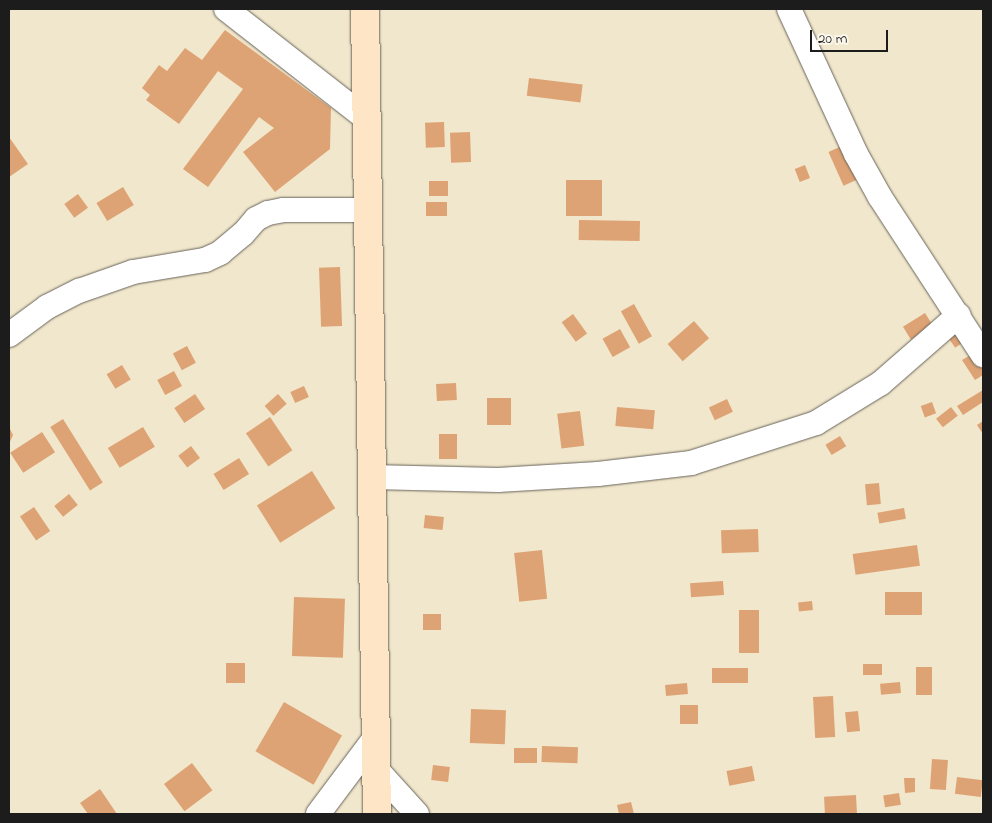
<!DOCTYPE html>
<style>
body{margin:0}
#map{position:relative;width:992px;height:823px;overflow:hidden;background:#f1e7cc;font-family:"Indie Flower",sans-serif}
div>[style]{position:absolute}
.building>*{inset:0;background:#dea374;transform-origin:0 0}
.roads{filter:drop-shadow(0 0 1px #67635a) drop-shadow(0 0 1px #67635a)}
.street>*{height:24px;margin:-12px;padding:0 12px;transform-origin:12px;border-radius:12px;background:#fff}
.secondary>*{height:28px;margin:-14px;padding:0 14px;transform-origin:14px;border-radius:14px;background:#fee5c5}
span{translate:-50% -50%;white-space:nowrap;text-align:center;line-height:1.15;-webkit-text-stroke:4px #fbf7ec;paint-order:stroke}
.frame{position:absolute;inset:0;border:10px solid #1c1c1c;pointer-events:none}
.scale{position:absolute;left:810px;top:30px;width:78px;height:22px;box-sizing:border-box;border:2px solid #1c1c1c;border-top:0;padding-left:6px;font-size:15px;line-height:18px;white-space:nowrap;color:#1c1c1c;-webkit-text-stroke:4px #fbf7ec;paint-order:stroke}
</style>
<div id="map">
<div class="building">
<i style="clip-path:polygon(225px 30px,331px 108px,330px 149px,275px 192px,243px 152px,274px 128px,259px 117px,208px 187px,183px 169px,243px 89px,218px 71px,179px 124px,146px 100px,150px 95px,142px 88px,159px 65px,167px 71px,185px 48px,202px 60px)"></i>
<i style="left:529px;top:78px;width:54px;height:18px;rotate:7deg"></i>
<i style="left:444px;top:122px;width:25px;height:19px;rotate:88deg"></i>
<i style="left:470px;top:132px;width:30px;height:20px;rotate:88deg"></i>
<i style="clip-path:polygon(9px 137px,28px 164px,9px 177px)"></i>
<i style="left:844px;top:145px;width:37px;height:17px;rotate:66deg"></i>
<i style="left:805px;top:165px;width:14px;height:11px;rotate:69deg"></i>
<i style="left:566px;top:180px;width:36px;height:36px"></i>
<i style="left:429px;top:181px;width:19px;height:15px"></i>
<i style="left:123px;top:187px;width:21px;height:31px;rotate:59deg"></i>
<i style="left:78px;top:194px;width:17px;height:17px;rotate:54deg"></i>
<i style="left:447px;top:202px;width:14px;height:21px;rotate:90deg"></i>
<i style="left:579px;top:220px;width:61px;height:20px;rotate:1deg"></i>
<i style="left:340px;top:267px;width:59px;height:21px;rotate:88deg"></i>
<i style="left:634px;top:304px;width:37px;height:15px;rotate:61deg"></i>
<i style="left:925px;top:313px;width:15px;height:26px;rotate:58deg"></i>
<i style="left:573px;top:314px;width:24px;height:14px;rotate:54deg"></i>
<i style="left:694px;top:321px;width:23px;height:35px;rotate:49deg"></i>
<i style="left:955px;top:326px;width:18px;height:12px;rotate:56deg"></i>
<i style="left:620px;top:329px;width:21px;height:20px;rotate:61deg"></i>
<i style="left:187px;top:346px;width:19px;height:16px;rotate:62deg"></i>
<i style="clip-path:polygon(976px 352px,983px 362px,983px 375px,975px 380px,962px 360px)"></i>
<i style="left:122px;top:365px;width:17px;height:18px;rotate:59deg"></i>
<i style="left:174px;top:371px;width:17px;height:19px;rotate:62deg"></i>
<i style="left:456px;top:383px;width:17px;height:20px;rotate:87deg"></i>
<i style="left:304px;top:386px;width:12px;height:15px;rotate:66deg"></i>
<i style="clip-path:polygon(983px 390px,983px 402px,963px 415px,957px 406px)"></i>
<i style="left:195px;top:394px;width:18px;height:25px;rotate:56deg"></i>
<i style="left:278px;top:394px;width:13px;height:18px;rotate:48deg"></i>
<i style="left:487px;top:398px;width:24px;height:27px"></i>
<i style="left:727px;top:399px;width:14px;height:20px;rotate:65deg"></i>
<i style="left:932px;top:402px;width:12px;height:12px;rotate:70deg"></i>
<i style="left:617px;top:407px;width:38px;height:19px;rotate:5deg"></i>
<i style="left:951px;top:407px;width:11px;height:19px;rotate:52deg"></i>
<i style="left:580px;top:411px;width:35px;height:23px;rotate:83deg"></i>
<i style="left:270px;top:417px;width:40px;height:29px;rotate:56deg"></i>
<i style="left:63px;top:419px;width:75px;height:15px;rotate:58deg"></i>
<i style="clip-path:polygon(983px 421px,983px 434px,977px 425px)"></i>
<i style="clip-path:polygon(9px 427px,13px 435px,9px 444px)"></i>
<i style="left:143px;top:427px;width:23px;height:41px;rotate:59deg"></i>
<i style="left:42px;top:432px;width:24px;height:38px;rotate:57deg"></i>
<i style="left:439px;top:434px;width:18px;height:25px"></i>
<i style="left:840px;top:436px;width:12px;height:17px;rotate:59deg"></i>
<i style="left:191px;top:446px;width:15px;height:16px;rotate:53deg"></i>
<i style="left:239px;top:458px;width:19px;height:30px;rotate:58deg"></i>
<i style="left:312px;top:471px;width:44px;height:65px;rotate:58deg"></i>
<i style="left:879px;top:483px;width:21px;height:14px;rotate:85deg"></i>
<i style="left:69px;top:494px;width:14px;height:19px;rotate:51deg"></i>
<i style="left:34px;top:507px;width:29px;height:17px;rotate:56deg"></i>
<i style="left:904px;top:508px;width:11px;height:27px;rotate:80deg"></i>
<i style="left:425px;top:515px;width:19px;height:13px;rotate:6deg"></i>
<i style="left:758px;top:529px;width:23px;height:37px;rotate:88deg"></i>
<i style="left:917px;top:545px;width:21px;height:65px;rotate:82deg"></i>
<i style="left:542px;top:550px;width:49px;height:28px;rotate:84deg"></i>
<i style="left:723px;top:581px;width:14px;height:33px;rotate:86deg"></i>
<i style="left:885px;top:592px;width:37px;height:23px"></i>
<i style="left:294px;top:597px;width:51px;height:59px;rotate:2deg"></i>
<i style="left:812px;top:601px;width:9px;height:14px;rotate:84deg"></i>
<i style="left:739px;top:610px;width:20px;height:43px"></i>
<i style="left:423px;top:614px;width:18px;height:16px"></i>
<i style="left:245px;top:663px;width:20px;height:19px;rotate:90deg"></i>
<i style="left:882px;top:664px;width:11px;height:19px;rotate:90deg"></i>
<i style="left:932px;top:667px;width:28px;height:16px;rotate:90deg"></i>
<i style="left:712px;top:668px;width:36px;height:15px"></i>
<i style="left:900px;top:682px;width:11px;height:20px;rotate:85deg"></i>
<i style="left:687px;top:683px;width:11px;height:22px;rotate:85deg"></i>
<i style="left:833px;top:696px;width:41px;height:20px;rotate:87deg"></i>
<i style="left:284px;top:702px;width:67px;height:57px;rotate:30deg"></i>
<i style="left:680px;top:705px;width:18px;height:19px"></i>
<i style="left:471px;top:709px;width:35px;height:34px;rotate:2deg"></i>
<i style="left:858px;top:711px;width:20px;height:13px;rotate:84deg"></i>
<i style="left:542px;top:746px;width:36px;height:16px;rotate:2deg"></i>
<i style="left:514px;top:748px;width:23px;height:15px"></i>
<i style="left:932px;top:759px;width:16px;height:30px;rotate:4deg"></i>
<i style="left:192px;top:763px;width:34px;height:35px;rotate:53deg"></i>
<i style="left:433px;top:765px;width:17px;height:15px;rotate:7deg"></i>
<i style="left:752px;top:766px;width:15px;height:26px;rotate:79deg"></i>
<i style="left:957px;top:777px;width:26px;height:17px;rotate:7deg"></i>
<i style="clip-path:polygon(904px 778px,915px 778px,915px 792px,905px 793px)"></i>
<i style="clip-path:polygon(100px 789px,117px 814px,88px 814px,80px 803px)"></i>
<i style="left:899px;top:793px;width:12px;height:16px;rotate:81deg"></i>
<i style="left:856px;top:795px;width:19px;height:32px;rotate:87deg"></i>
<i style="clip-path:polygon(631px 802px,634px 814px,619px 814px,617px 805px)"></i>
</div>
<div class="roads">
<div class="street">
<i style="left:226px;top:9px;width:179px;rotate:38deg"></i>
<i style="left:789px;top:9px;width:160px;rotate:65.2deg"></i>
<i style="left:856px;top:154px;width:49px;rotate:60.8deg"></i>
<i style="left:880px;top:197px;width:189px;rotate:56.9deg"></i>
<i style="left:9px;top:335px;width:47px;rotate:-36.4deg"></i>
<i style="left:47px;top:307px;width:36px;rotate:-27deg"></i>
<i style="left:79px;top:291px;width:57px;rotate:-19.4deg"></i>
<i style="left:133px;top:272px;width:73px;rotate:-9.5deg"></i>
<i style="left:205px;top:260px;width:17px;rotate:-25deg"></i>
<i style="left:220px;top:253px;width:30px;rotate:-40deg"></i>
<i style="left:243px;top:234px;width:20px;rotate:-49deg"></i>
<i style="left:256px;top:219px;width:13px;rotate:-27deg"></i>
<i style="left:268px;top:213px;width:15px;rotate:-11deg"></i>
<i style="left:283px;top:210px;width:86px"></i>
<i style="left:371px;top:477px;width:127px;rotate:1.4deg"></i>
<i style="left:498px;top:480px;width:100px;rotate:-3.4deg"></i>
<i style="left:598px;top:474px;width:94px;rotate:-6.7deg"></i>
<i style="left:691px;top:463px;width:131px;rotate:-17.7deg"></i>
<i style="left:816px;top:423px;width:76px;rotate:-31.6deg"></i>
<i style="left:881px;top:383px;width:103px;rotate:-41.1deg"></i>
<i style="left:378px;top:771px;width:58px;rotate:47.8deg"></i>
<i style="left:318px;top:814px;width:99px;rotate:-53.2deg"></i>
</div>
<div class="secondary">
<i style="left:365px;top:9px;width:805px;rotate:89.15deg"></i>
</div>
</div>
<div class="frame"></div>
<div class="scale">20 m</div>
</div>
